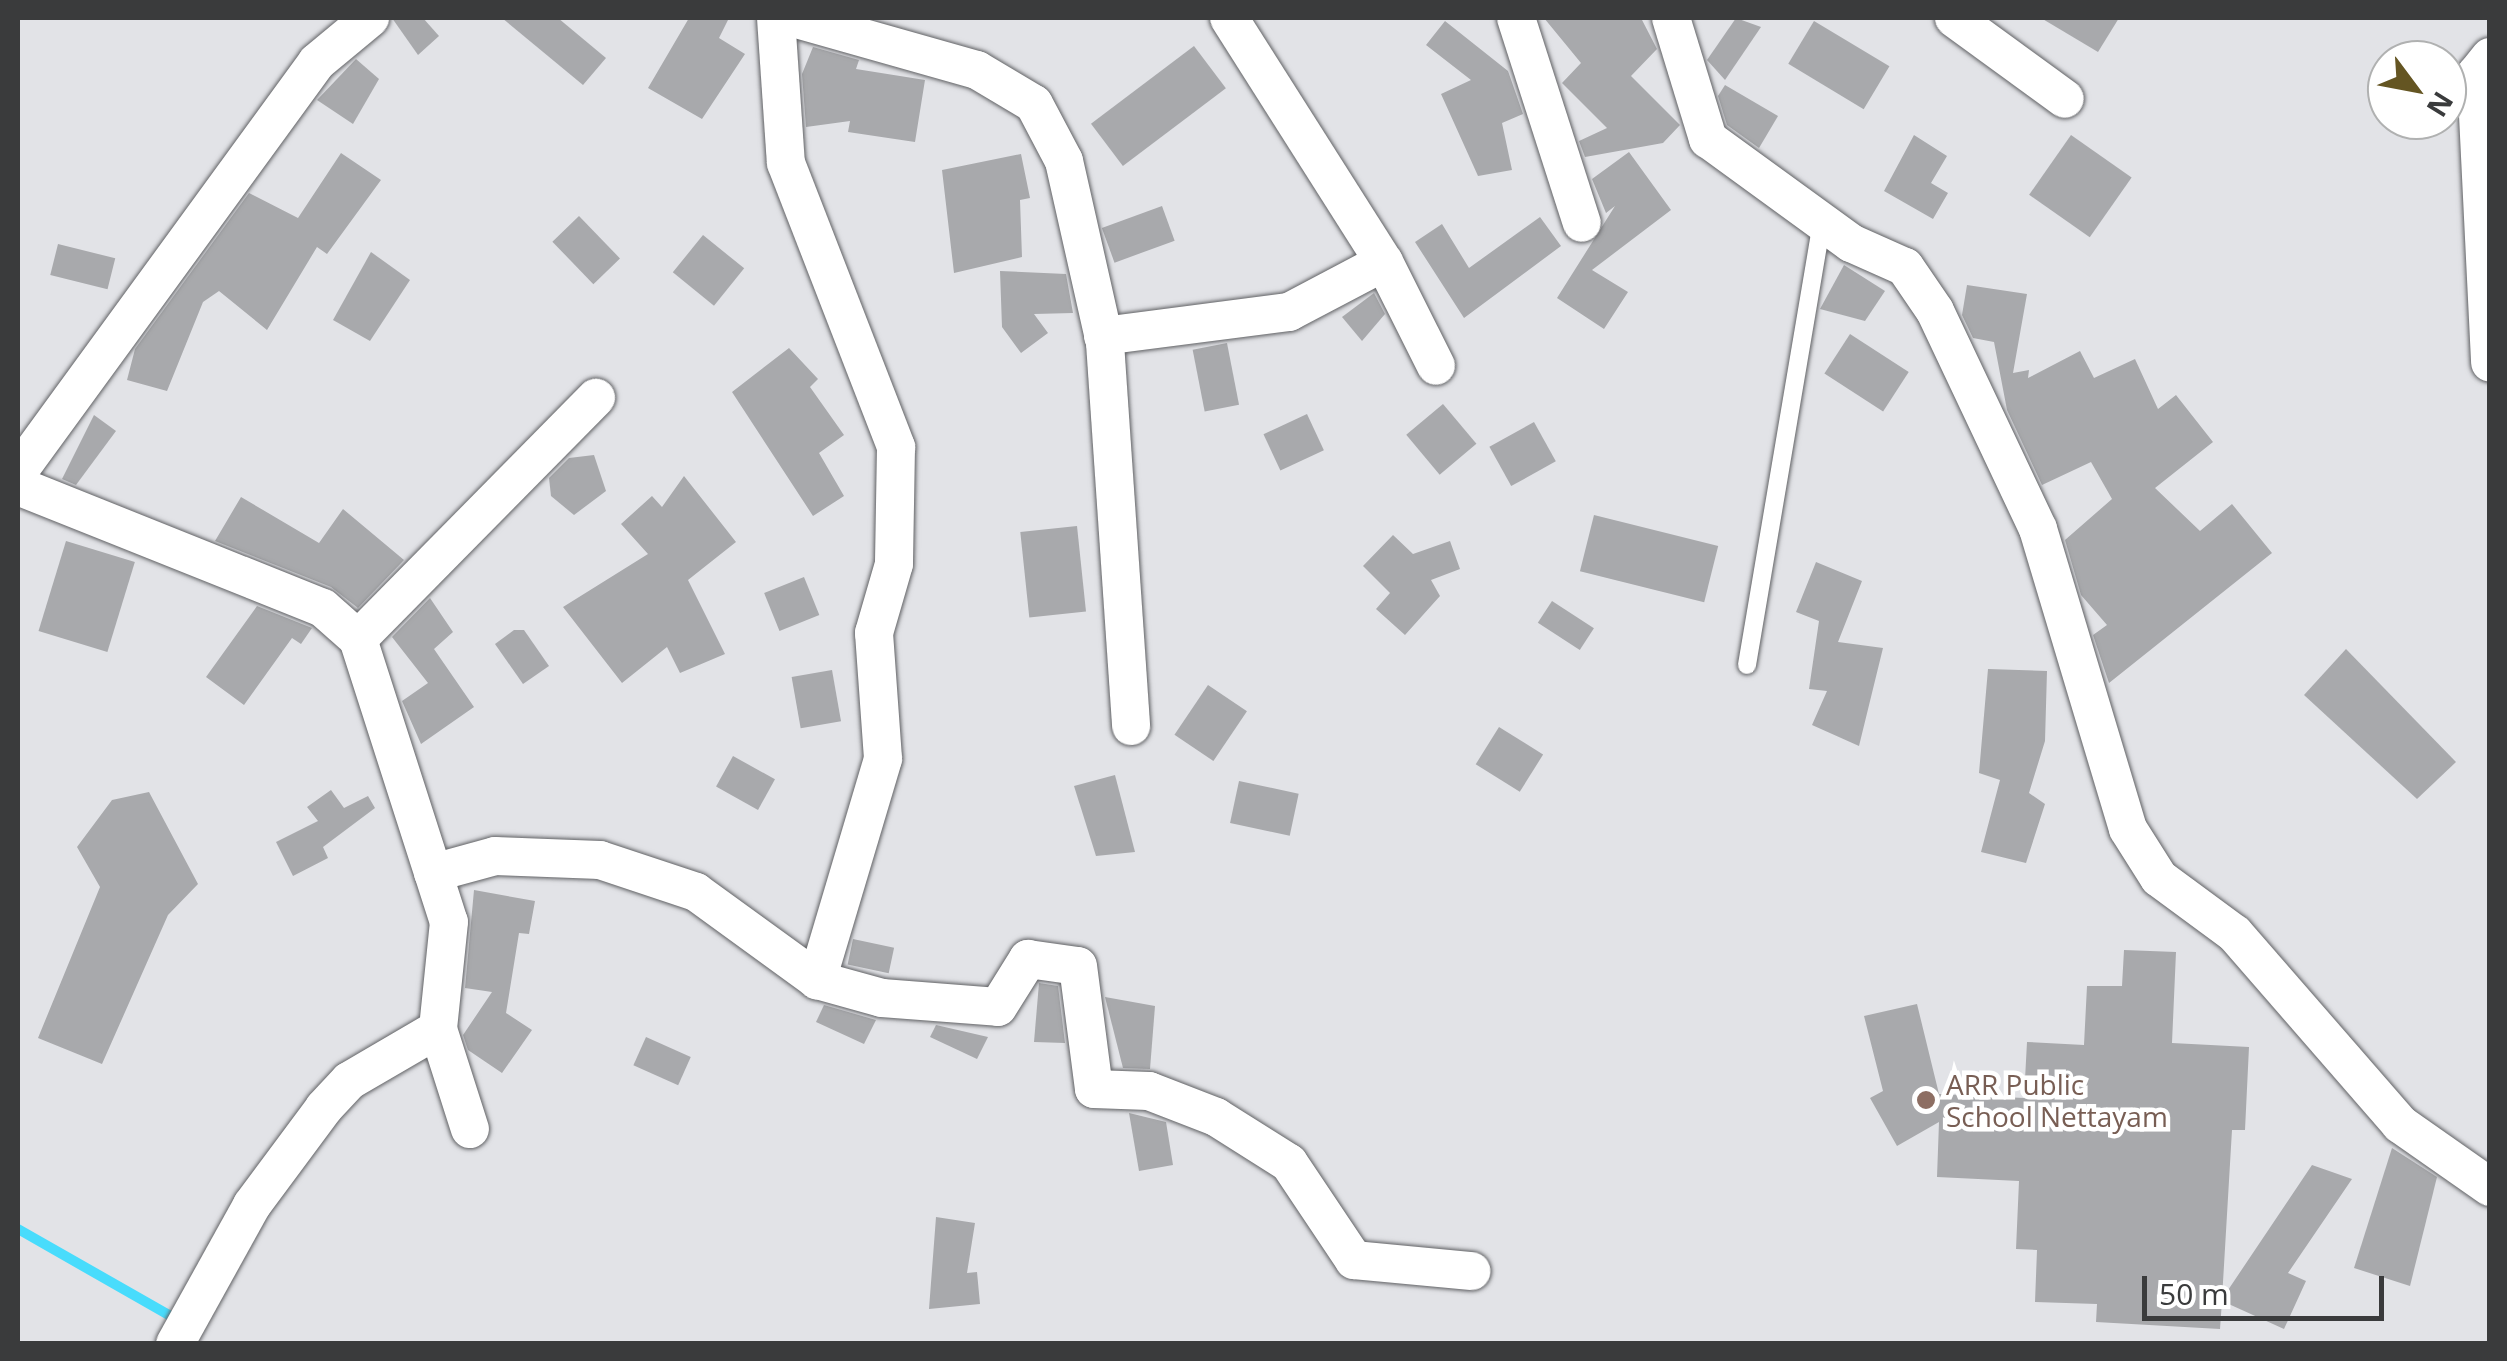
<!DOCTYPE html>
<style>
body{margin:0}
#map{position:relative;width:2507px;height:1361px;overflow:hidden;background:#e2e3e7;font-family:"Open Sans",sans-serif}
div>[style]{position:absolute}
.stream>*{height:10px;margin:-5px;padding:0 5px;transform-origin:5px;border-radius:5px;background:#48dcfc}
.building>*{inset:0;background:#a8a9ac;transform-origin:0 0}
.roads{filter:drop-shadow(0 0 2px #606164) drop-shadow(0 0 2px #606164)}
.lane>*{height:18px;margin:-9px;padding:0 9px;transform-origin:9px;border-radius:9px;background:#fff}
.street>*{height:38px;margin:-19px;padding:0 19px;transform-origin:19px;border-radius:19px;background:#fff}
.dots>*{width:28px;height:28px;translate:-50% -50%;box-sizing:border-box;border:5px solid #fff;border-radius:50%}
span{translate:-50% -50%;white-space:nowrap;text-align:center;line-height:1.15;-webkit-text-stroke:9px #fff;paint-order:stroke}
.education-label{font-size:28px;color:#785e54}
.left{translate:0 -50%;text-align:left}
.frame{position:absolute;inset:0;border:20px solid #3a3b3c;pointer-events:none}
.north{position:absolute;left:2367px;top:40px;width:100px;height:100px;box-sizing:border-box;background:#fff;border:2px solid #b0b1b1;border-radius:50%;rotate:122deg;font-size:28px;font-weight:700;line-height:40px;text-align:center;color:#3a3b3c}
.north::after{content:'';display:block;margin:auto;width:35px;height:45px;background:#645522;clip-path:polygon(50% 0,100% 100%,50% 72%,0 100%)}
.scale{position:absolute;left:2142px;top:1276px;width:242px;height:45px;box-sizing:border-box;border:5px solid #3a3b3c;border-top:0;padding-left:12px;font-size:30px;line-height:35px;white-space:nowrap;color:#3a3b3c;-webkit-text-stroke:8px #fff;paint-order:stroke}
</style>
<div id="map">
<div class="stream">
<i style="left:18px;top:1229px;width:185px;rotate:29.7deg"></i>
</div>
<div class="building">
<i style="clip-path:polygon(392px 18px,423px 18px,439px 36px,418px 55px)"></i>
<i style="clip-path:polygon(502px 18px,558px 18px,606px 58px,583px 85px)"></i>
<i style="clip-path:polygon(689px 18px,729px 18px,719px 38px,745px 54px,702px 119px,648px 88px)"></i>
<i style="clip-path:polygon(1544px 18px,1641px 18px,1657px 49px,1631px 76px,1680px 125px,1663px 143px,1585px 157px,1579px 141px,1607px 128px,1562px 83px,1581px 63px)"></i>
<i style="clip-path:polygon(1736px 18px,1761px 27px,1725px 80px,1707px 60px)"></i>
<i style="clip-path:polygon(2041px 18px,2119px 18px,2098px 52px)"></i>
<i style="clip-path:polygon(1445px 21px,1508px 71px,1523px 114px,1502px 123px,1512px 170px,1478px 176px,1441px 94px,1471px 80px,1426px 45px)"></i>
<i style="left:1814px;top:21px;width:88px;height:50px;rotate:31deg"></i>
<i style="left:1194px;top:46px;width:53px;height:129px;rotate:53deg"></i>
<i style="clip-path:polygon(813px 47px,859px 60px,856px 69px,925px 80px,915px 142px,848px 132px,850px 121px,806px 127px,802px 74px)"></i>
<i style="clip-path:polygon(356px 59px,379px 79px,353px 124px,317px 100px)"></i>
<i style="clip-path:polygon(1725px 85px,1778px 116px,1759px 148px,1727px 125px,1718px 96px)"></i>
<i style="clip-path:polygon(1914px 135px,1947px 156px,1931px 183px,1948px 193px,1933px 219px,1884px 191px)"></i>
<i style="left:2071px;top:135px;width:74px;height:73px;rotate:35deg"></i>
<i style="clip-path:polygon(1629px 152px,1671px 210px,1592px 270px,1628px 292px,1604px 329px,1557px 298px,1615px 206px,1606px 213px,1592px 179px)"></i>
<i style="clip-path:polygon(341px 153px,381px 180px,327px 254px,317px 247px,267px 330px,219px 291px,203px 302px,167px 391px,127px 380px,135px 349px,249px 193px,298px 218px)"></i>
<i style="clip-path:polygon(1021px 154px,1030px 198px,1020px 200px,1022px 257px,954px 273px,942px 170px)"></i>
<i style="left:1162px;top:206px;width:37px;height:64px;rotate:70deg"></i>
<i style="left:579px;top:216px;width:59px;height:37px;rotate:46deg"></i>
<i style="clip-path:polygon(1540px 217px,1561px 246px,1464px 318px,1415px 242px,1442px 224px,1469px 268px)"></i>
<i style="left:703px;top:235px;width:53px;height:48px;rotate:39deg"></i>
<i style="left:58px;top:244px;width:59px;height:32px;rotate:14deg"></i>
<i style="clip-path:polygon(371px 252px,410px 280px,370px 341px,333px 320px)"></i>
<i style="clip-path:polygon(1844px 265px,1885px 291px,1865px 321px,1820px 309px)"></i>
<i style="clip-path:polygon(1000px 271px,1066px 274px,1073px 313px,1034px 314px,1048px 333px,1021px 353px,1002px 327px)"></i>
<i style="clip-path:polygon(1967px 285px,2027px 294px,2013px 373px,2029px 370px,2028px 378px,2080px 351px,2094px 378px,2135px 359px,2158px 409px,2176px 395px,2213px 442px,2155px 488px,2200px 531px,2232px 504px,2272px 553px,2109px 683px,2093px 635px,2107px 625px,2081px 595px,2065px 540px,2112px 499px,2091px 462px,2042px 485px,2007px 410px,1994px 342px,1973px 338px,1962px 315px)"></i>
<i style="clip-path:polygon(1374px 293px,1385px 314px,1362px 341px,1342px 317px)"></i>
<i style="left:1850px;top:334px;width:70px;height:47px;rotate:33deg"></i>
<i style="left:1227px;top:343px;width:63px;height:35px;rotate:79deg"></i>
<i style="clip-path:polygon(789px 348px,818px 379px,810px 387px,844px 435px,819px 453px,844px 496px,813px 516px,732px 392px)"></i>
<i style="left:1443px;top:404px;width:52px;height:48px;rotate:50deg"></i>
<i style="left:1307px;top:414px;width:40px;height:48px;rotate:65deg"></i>
<i style="clip-path:polygon(94px 415px,116px 431px,76px 485px,62px 479px)"></i>
<i style="left:1534px;top:422px;width:45px;height:51px;rotate:61deg"></i>
<i style="clip-path:polygon(594px 455px,606px 491px,574px 515px,551px 496px,549px 478px,569px 458px)"></i>
<i style="clip-path:polygon(684px 476px,736px 542px,688px 580px,725px 654px,680px 673px,667px 647px,622px 683px,563px 607px,648px 554px,621px 524px,652px 496px,662px 507px)"></i>
<i style="clip-path:polygon(241px 497px,319px 543px,343px 509px,404px 560px,358px 608px,331px 587px,215px 541px)"></i>
<i style="left:1594px;top:515px;width:128px;height:58px;rotate:14deg"></i>
<i style="left:1077px;top:526px;width:86px;height:57px;rotate:84deg"></i>
<i style="clip-path:polygon(1393px 535px,1413px 554px,1450px 541px,1460px 569px,1431px 580px,1440px 596px,1405px 635px,1376px 609px,1390px 593px,1363px 566px)"></i>
<i style="left:66px;top:541px;width:72px;height:94px;rotate:17deg"></i>
<i style="clip-path:polygon(1816px 562px,1862px 581px,1838px 642px,1883px 648px,1859px 746px,1812px 725px,1827px 691px,1809px 689px,1819px 621px,1796px 612px)"></i>
<i style="left:804px;top:577px;width:41px;height:43px;rotate:68deg"></i>
<i style="clip-path:polygon(430px 598px,453px 632px,434px 649px,474px 707px,421px 744px,402px 701px,428px 683px,392px 637px)"></i>
<i style="left:1552px;top:601px;width:50px;height:26px;rotate:33deg"></i>
<i style="clip-path:polygon(257px 606px,312px 628px,301px 644px,292px 638px,244px 705px,206px 677px)"></i>
<i style="clip-path:polygon(514px 630px,524px 630px,549px 666px,523px 684px,495px 644px)"></i>
<i style="clip-path:polygon(2346px 649px,2456px 762px,2417px 799px,2304px 695px)"></i>
<i style="clip-path:polygon(1988px 669px,2047px 671px,2045px 741px,2029px 793px,2045px 804px,2026px 863px,1981px 852px,2000px 780px,1979px 773px)"></i>
<i style="left:832px;top:670px;width:52px;height:41px;rotate:80deg"></i>
<i style="left:1208px;top:685px;width:47px;height:60px;rotate:34deg"></i>
<i style="left:1499px;top:727px;width:52px;height:44px;rotate:32deg"></i>
<i style="left:733px;top:756px;width:48px;height:35px;rotate:29deg"></i>
<i style="clip-path:polygon(1115px 775px,1135px 852px,1096px 856px,1074px 786px)"></i>
<i style="left:1239px;top:781px;width:61px;height:43px;rotate:12deg"></i>
<i style="clip-path:polygon(331px 790px,344px 808px,368px 796px,375px 808px,323px 847px,328px 858px,293px 876px,276px 842px,318px 821px,307px 807px)"></i>
<i style="clip-path:polygon(149px 792px,198px 884px,168px 915px,102px 1064px,38px 1038px,100px 887px,77px 847px,112px 800px)"></i>
<i style="clip-path:polygon(474px 890px,535px 901px,529px 934px,519px 933px,506px 1013px,532px 1030px,502px 1073px,468px 1050px,463px 1035px,492px 992px,465px 988px)"></i>
<i style="left:853px;top:939px;width:42px;height:26px;rotate:12deg"></i>
<i style="clip-path:polygon(2124px 950px,2176px 952px,2172px 1043px,2249px 1047px,2245px 1130px,2232px 1130px,2222px 1299px,2312px 1165px,2352px 1179px,2288px 1273px,2306px 1281px,2284px 1329px,2222px 1301px,2220px 1329px,2096px 1322px,2097px 1304px,2035px 1302px,2037px 1250px,2016px 1249px,2019px 1181px,1937px 1177px,1939px 1122px,1897px 1146px,1870px 1098px,1883px 1091px,1864px 1016px,1917px 1004px,1939px 1094px,2024px 1098px,2027px 1042px,2084px 1045px,2087px 986px,2122px 986px)"></i>
<i style="clip-path:polygon(1039px 983px,1058px 986px,1065px 1043px,1034px 1042px)"></i>
<i style="clip-path:polygon(1105px 997px,1155px 1006px,1150px 1069px,1123px 1068px)"></i>
<i style="clip-path:polygon(824px 1005px,876px 1020px,864px 1044px,816px 1022px)"></i>
<i style="clip-path:polygon(936px 1025px,988px 1037px,977px 1059px,930px 1037px)"></i>
<i style="left:646px;top:1037px;width:49px;height:31px;rotate:24deg"></i>
<i style="clip-path:polygon(1129px 1113px,1166px 1122px,1173px 1165px,1139px 1171px)"></i>
<i style="clip-path:polygon(2392px 1148px,2437px 1177px,2410px 1286px,2354px 1268px)"></i>
<i style="clip-path:polygon(936px 1217px,975px 1223px,967px 1273px,977px 1272px,980px 1304px,929px 1309px)"></i>
</div>
<div class="roads">
<div class="lane">
<i style="left:1747px;top:665px;width:448px;rotate:-80.4deg"></i>
</div>
<div class="street">
<i style="left:776px;top:18px;width:145px;rotate:86.1deg"></i>
<i style="left:786px;top:163px;width:305px;rotate:68.8deg"></i>
<i style="left:896px;top:447px;width:117px;rotate:91deg"></i>
<i style="left:894px;top:564px;width:72px;rotate:106.2deg"></i>
<i style="left:874px;top:633px;width:126px;rotate:85.9deg"></i>
<i style="left:883px;top:759px;width:231px;rotate:106.6deg"></i>
<i style="left:793px;top:18px;width:191px;rotate:15.8deg"></i>
<i style="left:977px;top:70px;width:66px;rotate:30.8deg"></i>
<i style="left:1034px;top:104px;width:64px;rotate:62.2deg"></i>
<i style="left:1064px;top:161px;width:187px;rotate:77.3deg"></i>
<i style="left:1105px;top:343px;width:384px;rotate:86.1deg"></i>
<i style="left:1229px;top:18px;width:289px;rotate:57.6deg"></i>
<i style="left:1384px;top:262px;width:116px;rotate:63.4deg"></i>
<i style="left:1516px;top:18px;width:215px;rotate:72.2deg"></i>
<i style="left:1671px;top:18px;width:127px;rotate:73deg"></i>
<i style="left:1708px;top:139px;width:177px;rotate:36deg"></i>
<i style="left:1851px;top:243px;width:59px;rotate:24deg"></i>
<i style="left:1905px;top:267px;width:53px;rotate:55.7deg"></i>
<i style="left:1935px;top:311px;width:241px;rotate:64.7deg"></i>
<i style="left:2038px;top:529px;width:313px;rotate:73.3deg"></i>
<i style="left:2128px;top:829px;width:58px;rotate:57.7deg"></i>
<i style="left:2159px;top:878px;width:94px;rotate:36.4deg"></i>
<i style="left:2235px;top:934px;width:252px;rotate:49deg"></i>
<i style="left:2400px;top:1124px;width:110px;rotate:35deg"></i>
<i style="left:1954px;top:18px;width:137px;rotate:36.1deg"></i>
<i style="left:2490px;top:57px;width:22px;rotate:129deg"></i>
<i style="left:2476px;top:74px;width:289px;rotate:87.2deg"></i>
<i style="left:1103px;top:336px;width:188px;rotate:-7.4deg"></i>
<i style="left:1289px;top:312px;width:107px;rotate:-27.8deg"></i>
<i style="left:18px;top:472px;width:507px;rotate:-53.9deg"></i>
<i style="left:317px;top:62px;width:69px;rotate:-39.7deg"></i>
<i style="left:18px;top:486px;width:328px;rotate:21.8deg"></i>
<i style="left:323px;top:608px;width:47px;rotate:41.5deg"></i>
<i style="left:358px;top:639px;width:297px;rotate:72.2deg"></i>
<i style="left:449px;top:922px;width:108px;rotate:95.9deg"></i>
<i style="left:438px;top:1029px;width:103px;rotate:149.7deg"></i>
<i style="left:349px;top:1081px;width:37px;rotate:133deg"></i>
<i style="left:324px;top:1108px;width:121px;rotate:126.6deg"></i>
<i style="left:252px;top:1205px;width:159px;rotate:119deg"></i>
<i style="left:358px;top:639px;width:339px;rotate:-45.4deg"></i>
<i style="left:433px;top:873px;width:64px;rotate:-15.3deg"></i>
<i style="left:495px;top:856px;width:105px;rotate:2.2deg"></i>
<i style="left:600px;top:860px;width:101px;rotate:18.4deg"></i>
<i style="left:696px;top:892px;width:150px;rotate:36deg"></i>
<i style="left:817px;top:980px;width:67px;rotate:15.5deg"></i>
<i style="left:882px;top:998px;width:116px;rotate:4.4deg"></i>
<i style="left:998px;top:1007px;width:57px;rotate:-58deg"></i>
<i style="left:1028px;top:959px;width:50px;rotate:8deg"></i>
<i style="left:1078px;top:966px;width:124px;rotate:82.6deg"></i>
<i style="left:1094px;top:1089px;width:55px;rotate:2.1deg"></i>
<i style="left:1149px;top:1091px;width:72px;rotate:21.2deg"></i>
<i style="left:1216px;top:1117px;width:86px;rotate:32.2deg"></i>
<i style="left:1289px;top:1163px;width:117px;rotate:56.2deg"></i>
<i style="left:1354px;top:1260px;width:118px;rotate:5.4deg"></i>
<i style="left:438px;top:1029px;width:105px;rotate:72.3deg"></i>
</div>
</div>
<div class="dots">
<i style="left:1926px;top:1100px;background:#8d6e63"></i>
</div>
<div class="education-label">
<span class="left" style="left:1946px;top:1100px">ARR Public<br>School Nettayam</span>
</div>
<div class="frame"></div>
<div class="north">N</div>
<div class="scale">50 m</div>
</div>
